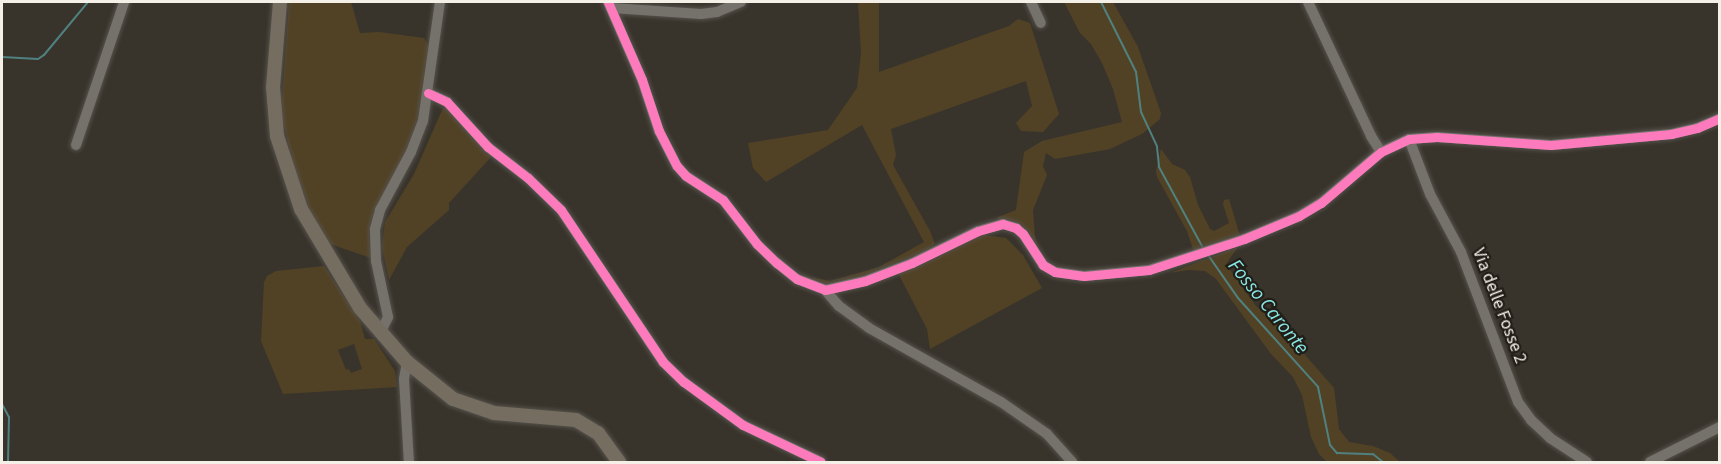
<!DOCTYPE html>
<style>
body{margin:0}
#map{position:relative;width:1721px;height:464px;overflow:hidden;background:#38342c;font-family:"Source Sans 3",sans-serif}
div>[style]{position:absolute}
.green>*{inset:0;background:#524225}
.stream>*{height:2px;margin:-1px;padding:0 1px;transform-origin:1px;border-radius:1px;background:#508180}
.roads{filter:drop-shadow(0 0 2px #56524c) drop-shadow(0 0 2px #56524c)}
.minor>*{height:10px;margin:-5px;padding:0 5px;transform-origin:5px;border-radius:5px;background:#75726c}
.major>*{height:14px;margin:-7px;padding:0 7px;transform-origin:7px;border-radius:7px;background:#756d60}
.cycleway>*{height:9px;margin:-4.5px;padding:0 4.5px;transform-origin:4.5px;border-radius:4.5px;background:#fd7abc}
span{translate:-50% -50%;white-space:nowrap;text-align:center;line-height:1.15;-webkit-text-stroke:4.5px #211d17;paint-order:stroke}
.street-label{font-size:18px;color:#f5f0e7}
.water-label{font-size:20px;color:#89e5e4;font-style:italic}
.frame{position:absolute;inset:0;border:3px solid #f5f0e7;pointer-events:none}
</style>
<div id="map">
<div class="green">
<i style="clip-path:polygon(289px 2px,351px 2px,360px 33px,379px 32px,424px 38px,430px 48px,421px 116px,402px 160px,378px 203px,369px 233px,371px 258px,327px 243px,309px 208px,293px 165px,281px 112px)"></i>
<i style="clip-path:polygon(858px 2px,879px 2px,879px 72px,1009px 26px,1018px 19px,1030px 23px,1059px 114px,1043px 132px,1021px 131px,1016px 123px,1032px 106px,1026px 81px,891px 129px,896px 155px,893px 165px,930px 231px,935px 244px,924px 252px,864px 276px,836px 284px,820px 285px,804px 276px,830px 281px,879px 267px,924px 242px,862px 125px,766px 182px,753px 168px,748px 143px,828px 130px,857px 88px,861px 53px)"></i>
<i style="clip-path:polygon(1064px 2px,1113px 2px,1138px 47px,1161px 113px,1160px 119px,1142px 134px,1110px 149px,1055px 159px,1046px 153px,1043px 166px,1047px 175px,1033px 210px,1035px 237px,1041px 256px,1027px 232px,997px 221px,998px 217px,1016px 210px,1024px 152px,1042px 141px,1122px 122px,1113px 89px,1102px 63px,1091px 44px,1080px 33px)"></i>
<i style="clip-path:polygon(443px 108px,449px 109px,491px 157px,449px 203px,449px 210px,407px 247px,389px 280px,382px 247px,385px 222px,414px 174px)"></i>
<i style="clip-path:polygon(1161px 149px,1172px 164px,1185px 170px,1190px 177px,1198px 205px,1210px 229px,1214px 231px,1229px 223px,1223px 204px,1224px 200px,1229px 199px,1240px 236px,1194px 252px,1187px 231px,1157px 177px,1156px 171px)"></i>
<i style="clip-path:polygon(983px 235px,1006px 238px,1023px 255px,1042px 288px,930px 349px,927px 329px,898px 273px)"></i>
<i style="clip-path:polygon(1238px 247px,1226px 264px,1256px 306px,1285px 332px,1334px 388px,1339px 429px,1349px 442px,1373px 446px,1390px 453px,1400px 462px,1327px 462px,1319px 454px,1311px 437px,1302px 395px,1293px 377px,1271px 354px,1216px 279px,1205px 271px,1188px 270px,1170px 273px)"></i>
<i style="clip-path:polygon(evenodd,324px 266px,360px 321px,365px 339px,374px 339px,395px 371px,397px 387px,283px 394px,261px 341px,264px 282px,267px 276px,276px 271px,324px 266px,354px 344px,362px 369px,351px 373px,349px 369px,346px 370px,338px 350px,354px 344px)"></i>
</div>
<div class="stream">
<i style="left:1101px;top:2px;width:78px;rotate:63.4deg"></i>
<i style="left:1136px;top:72px;width:40px;rotate:82.9deg"></i>
<i style="left:1141px;top:112px;width:38px;rotate:65deg"></i>
<i style="left:1157px;top:147px;width:20px;rotate:84deg"></i>
<i style="left:1159px;top:167px;width:92px;rotate:61.5deg"></i>
<i style="left:2px;top:57px;width:36px;rotate:3deg"></i>
<i style="left:38px;top:59px;width:7px;rotate:-34deg"></i>
<i style="left:44px;top:55px;width:69px;rotate:-50.3deg"></i>
<i style="left:1208px;top:255px;width:52px;rotate:55.1deg"></i>
<i style="left:1238px;top:298px;width:120px;rotate:48deg"></i>
<i style="left:1318px;top:387px;width:59px;rotate:78.3deg"></i>
<i style="left:1330px;top:445px;width:11px;rotate:49deg"></i>
<i style="left:1337px;top:453px;width:36px;rotate:2deg"></i>
<i style="left:1373px;top:454px;width:13px;rotate:39deg"></i>
<i style="left:2px;top:404px;width:15px;rotate:62deg"></i>
<i style="left:9px;top:417px;width:45px;rotate:91.3deg"></i>
</div>
<div class="roads">
<div class="minor">
<i style="left:608px;top:2px;width:85px;rotate:66.4deg"></i>
<i style="left:642px;top:80px;width:54px;rotate:71.6deg"></i>
<i style="left:659px;top:131px;width:39px;rotate:63deg"></i>
<i style="left:677px;top:166px;width:13px;rotate:48deg"></i>
<i style="left:686px;top:176px;width:44px;rotate:33deg"></i>
<i style="left:723px;top:200px;width:56px;rotate:52.3deg"></i>
<i style="left:757px;top:244px;width:28px;rotate:44deg"></i>
<i style="left:777px;top:263px;width:26px;rotate:39deg"></i>
<i style="left:797px;top:279px;width:30px;rotate:21deg"></i>
<i style="left:825px;top:290px;width:41px;rotate:-12.7deg"></i>
<i style="left:865px;top:281px;width:50px;rotate:-21deg"></i>
<i style="left:912px;top:263px;width:73px;rotate:-25.9deg"></i>
<i style="left:978px;top:231px;width:26px;rotate:-16deg"></i>
<i style="left:1003px;top:224px;width:14px;rotate:17deg"></i>
<i style="left:1016px;top:228px;width:9px;rotate:41deg"></i>
<i style="left:1023px;top:234px;width:37px;rotate:57deg"></i>
<i style="left:1043px;top:265px;width:14px;rotate:30deg"></i>
<i style="left:1055px;top:272px;width:29px;rotate:8deg"></i>
<i style="left:1084px;top:276px;width:65px;rotate:-5.3deg"></i>
<i style="left:1149px;top:270px;width:100px;rotate:-18.1deg"></i>
<i style="left:1244px;top:239px;width:60px;rotate:-22.7deg"></i>
<i style="left:1299px;top:216px;width:26px;rotate:-31deg"></i>
<i style="left:1321px;top:203px;width:79px;rotate:-40.4deg"></i>
<i style="left:1381px;top:152px;width:31px;rotate:-25deg"></i>
<i style="left:1409px;top:139px;width:28px;rotate:-4deg"></i>
<i style="left:1437px;top:137px;width:114px;rotate:4deg"></i>
<i style="left:1551px;top:145px;width:121px;rotate:-5.2deg"></i>
<i style="left:1671px;top:134px;width:27px;rotate:-13deg"></i>
<i style="left:1697px;top:128px;width:25px;rotate:-23deg"></i>
<i style="left:1031px;top:2px;width:23px;rotate:65deg"></i>
<i style="left:1308px;top:2px;width:148px;rotate:64.8deg"></i>
<i style="left:1371px;top:136px;width:19px;rotate:58deg"></i>
<i style="left:612px;top:8px;width:89px;rotate:3.9deg"></i>
<i style="left:701px;top:14px;width:16px;rotate:-7deg"></i>
<i style="left:717px;top:12px;width:26px;rotate:-23deg"></i>
<i style="left:428px;top:93px;width:21px;rotate:25deg"></i>
<i style="left:447px;top:102px;width:61px;rotate:47.7deg"></i>
<i style="left:488px;top:147px;width:51px;rotate:37.8deg"></i>
<i style="left:528px;top:178px;width:46px;rotate:44.1deg"></i>
<i style="left:561px;top:210px;width:183px;rotate:56.1deg"></i>
<i style="left:663px;top:362px;width:29px;rotate:44deg"></i>
<i style="left:684px;top:382px;width:73px;rotate:36.1deg"></i>
<i style="left:743px;top:425px;width:86px;rotate:25.4deg"></i>
<i style="left:1409px;top:139px;width:59px;rotate:69.1deg"></i>
<i style="left:1430px;top:194px;width:66px;rotate:61.9deg"></i>
<i style="left:1461px;top:252px;width:160px;rotate:69.2deg"></i>
<i style="left:1518px;top:402px;width:22px;rotate:54deg"></i>
<i style="left:1531px;top:420px;width:26px;rotate:43deg"></i>
<i style="left:1550px;top:438px;width:44px;rotate:33deg"></i>
<i style="left:76px;top:145px;width:151px;rotate:-71.4deg"></i>
<i style="left:825px;top:290px;width:21px;rotate:49deg"></i>
<i style="left:839px;top:306px;width:37px;rotate:36deg"></i>
<i style="left:869px;top:328px;width:151px;rotate:29.3deg"></i>
<i style="left:1001px;top:402px;width:56px;rotate:34.8deg"></i>
<i style="left:1047px;top:434px;width:38px;rotate:48deg"></i>
<i style="left:380px;top:333px;width:18px;rotate:-63deg"></i>
<i style="left:388px;top:317px;width:57px;rotate:-102.1deg"></i>
<i style="left:376px;top:261px;width:32px;rotate:-92deg"></i>
<i style="left:375px;top:229px;width:20px;rotate:-75deg"></i>
<i style="left:380px;top:210px;width:66px;rotate:-61.9deg"></i>
<i style="left:411px;top:152px;width:33px;rotate:-69deg"></i>
<i style="left:423px;top:121px;width:120px;rotate:-81.9deg"></i>
<i style="left:407px;top:362px;width:17px;rotate:100deg"></i>
<i style="left:404px;top:379px;width:83px;rotate:86.6deg"></i>
<i style="left:1650px;top:462px;width:78px;rotate:-26.6deg"></i>
</div>
<div class="major">
<i style="left:280px;top:2px;width:85px;rotate:94.7deg"></i>
<i style="left:273px;top:87px;width:49px;rotate:85.3deg"></i>
<i style="left:277px;top:136px;width:77px;rotate:71.8deg"></i>
<i style="left:301px;top:209px;width:115px;rotate:59.2deg"></i>
<i style="left:360px;top:308px;width:72px;rotate:49deg"></i>
<i style="left:407px;top:362px;width:59px;rotate:38.8deg"></i>
<i style="left:453px;top:399px;width:43px;rotate:18.9deg"></i>
<i style="left:494px;top:413px;width:82px;rotate:4.9deg"></i>
<i style="left:576px;top:420px;width:26px;rotate:31deg"></i>
<i style="left:598px;top:433px;width:36px;rotate:54deg"></i>
</div>
</div>
<div class="cycleway">
<i style="left:608px;top:2px;width:85px;rotate:66.4deg"></i>
<i style="left:642px;top:80px;width:54px;rotate:71.6deg"></i>
<i style="left:659px;top:131px;width:39px;rotate:63deg"></i>
<i style="left:677px;top:166px;width:13px;rotate:48deg"></i>
<i style="left:686px;top:176px;width:44px;rotate:33deg"></i>
<i style="left:723px;top:200px;width:56px;rotate:52.3deg"></i>
<i style="left:757px;top:244px;width:28px;rotate:44deg"></i>
<i style="left:777px;top:263px;width:26px;rotate:39deg"></i>
<i style="left:797px;top:279px;width:30px;rotate:21deg"></i>
<i style="left:825px;top:290px;width:41px;rotate:-12.7deg"></i>
<i style="left:865px;top:281px;width:50px;rotate:-21deg"></i>
<i style="left:912px;top:263px;width:73px;rotate:-25.9deg"></i>
<i style="left:978px;top:231px;width:26px;rotate:-16deg"></i>
<i style="left:1003px;top:224px;width:14px;rotate:17deg"></i>
<i style="left:1016px;top:228px;width:9px;rotate:41deg"></i>
<i style="left:1023px;top:234px;width:37px;rotate:57deg"></i>
<i style="left:1043px;top:265px;width:14px;rotate:30deg"></i>
<i style="left:1055px;top:272px;width:29px;rotate:8deg"></i>
<i style="left:1084px;top:276px;width:65px;rotate:-5.3deg"></i>
<i style="left:1149px;top:270px;width:100px;rotate:-18.1deg"></i>
<i style="left:1244px;top:239px;width:60px;rotate:-22.7deg"></i>
<i style="left:1299px;top:216px;width:26px;rotate:-31deg"></i>
<i style="left:1321px;top:203px;width:79px;rotate:-40.4deg"></i>
<i style="left:1381px;top:152px;width:31px;rotate:-25deg"></i>
<i style="left:1409px;top:139px;width:28px;rotate:-4deg"></i>
<i style="left:1437px;top:137px;width:114px;rotate:4deg"></i>
<i style="left:1551px;top:145px;width:121px;rotate:-5.2deg"></i>
<i style="left:1671px;top:134px;width:27px;rotate:-13deg"></i>
<i style="left:1697px;top:128px;width:25px;rotate:-23deg"></i>
<i style="left:428px;top:93px;width:21px;rotate:25deg"></i>
<i style="left:447px;top:102px;width:61px;rotate:47.7deg"></i>
<i style="left:488px;top:147px;width:51px;rotate:37.8deg"></i>
<i style="left:528px;top:178px;width:46px;rotate:44.1deg"></i>
<i style="left:561px;top:210px;width:183px;rotate:56.1deg"></i>
<i style="left:663px;top:362px;width:29px;rotate:44deg"></i>
<i style="left:684px;top:382px;width:73px;rotate:36.1deg"></i>
<i style="left:743px;top:425px;width:86px;rotate:25.4deg"></i>
</div>
<div class="street-label">
<span style="left:1499px;top:306px;rotate:69deg">Via delle Fosse 2</span>
</div>
<div class="water-label">
<span style="left:1268px;top:307px;rotate:51deg">Fosso Caronte</span>
</div>
<div class="frame"></div>
</div>
